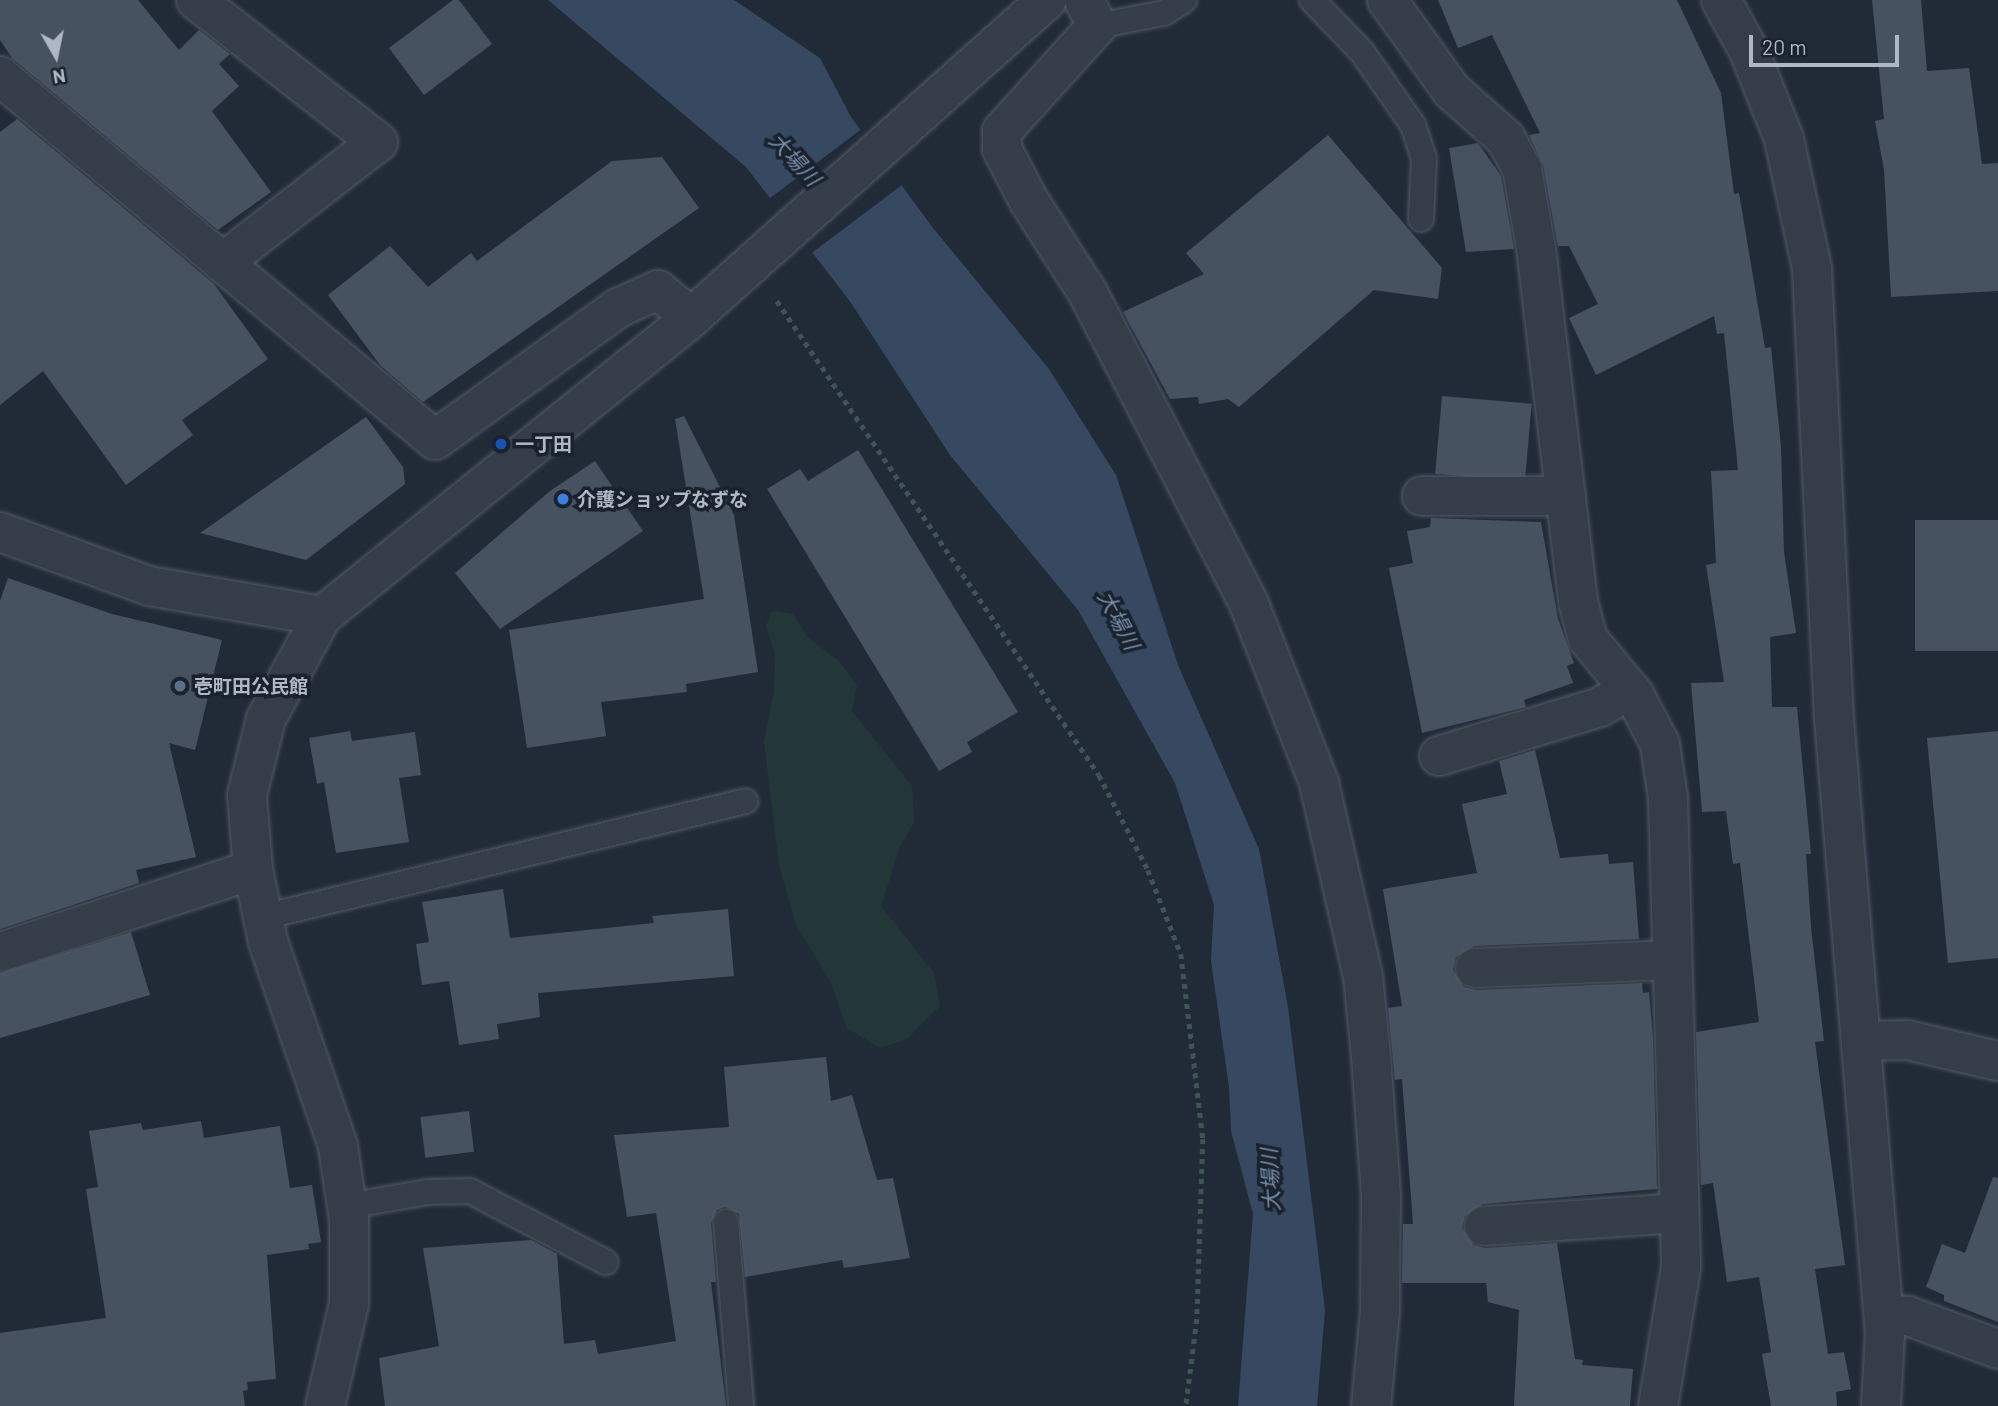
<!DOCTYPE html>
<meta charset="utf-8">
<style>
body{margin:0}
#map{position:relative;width:1998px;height:1406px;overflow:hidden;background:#212b38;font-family:Barlow,"Noto Sans JP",sans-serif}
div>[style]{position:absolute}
.green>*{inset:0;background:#233739}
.water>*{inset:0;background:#364960}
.pier>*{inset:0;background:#212b38;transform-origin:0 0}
.building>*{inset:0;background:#475261;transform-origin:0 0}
.path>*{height:4.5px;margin-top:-2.25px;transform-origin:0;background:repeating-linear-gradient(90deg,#405456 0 5px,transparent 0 10px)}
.roads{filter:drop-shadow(0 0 2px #525b66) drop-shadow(0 0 2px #525b66)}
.service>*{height:24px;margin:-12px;padding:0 12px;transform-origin:12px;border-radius:12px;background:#343d48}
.minor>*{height:38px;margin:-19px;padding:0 19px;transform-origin:19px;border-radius:19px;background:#343d48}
.tertiary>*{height:38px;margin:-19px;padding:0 19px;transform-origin:19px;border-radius:19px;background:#343d48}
.dots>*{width:19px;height:19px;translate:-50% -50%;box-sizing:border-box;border:4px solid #1a222d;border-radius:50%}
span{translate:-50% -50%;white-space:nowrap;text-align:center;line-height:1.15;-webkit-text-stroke:7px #1a222d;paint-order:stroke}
.poi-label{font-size:19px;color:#afb8c5;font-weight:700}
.left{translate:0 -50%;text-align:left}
.water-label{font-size:21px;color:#778fac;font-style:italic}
.north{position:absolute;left:21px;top:21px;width:70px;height:70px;-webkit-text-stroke:5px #1a222d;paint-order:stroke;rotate:171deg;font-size:19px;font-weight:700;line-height:28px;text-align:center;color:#afb8c5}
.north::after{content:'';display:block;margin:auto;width:24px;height:32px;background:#afb8c5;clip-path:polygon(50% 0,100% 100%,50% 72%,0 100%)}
.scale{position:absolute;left:1749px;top:35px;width:150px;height:32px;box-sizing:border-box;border:4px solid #afb8c5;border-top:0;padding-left:9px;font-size:21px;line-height:24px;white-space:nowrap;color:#afb8c5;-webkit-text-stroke:5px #1a222d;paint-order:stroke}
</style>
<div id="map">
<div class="green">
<i style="clip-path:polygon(772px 611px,793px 614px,808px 638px,838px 660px,857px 685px,852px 711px,912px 786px,914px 822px,900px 847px,881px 906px,934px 973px,940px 1006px,907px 1039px,880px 1048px,847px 1028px,830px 981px,796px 925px,779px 865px,764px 742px,774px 691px,775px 656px,766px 626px)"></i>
</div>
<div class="water">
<i style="clip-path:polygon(548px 0,734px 0,820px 58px,851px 117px,933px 228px,1049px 369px,1116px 475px,1178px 665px,1259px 849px,1288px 1007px,1325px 1310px,1317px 1406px,1238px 1406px,1253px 1214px,1231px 1131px,1229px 1087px,1211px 961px,1214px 905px,1175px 783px,1078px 610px,950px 455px,849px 300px,746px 167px)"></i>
</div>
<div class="pier">
<i style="left:863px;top:128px;width:69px;height:120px;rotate:53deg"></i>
</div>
<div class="building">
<i style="clip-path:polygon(0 0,138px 0,179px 50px,199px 30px,230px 54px,219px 64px,239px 86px,212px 111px,271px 192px,218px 230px,12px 58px,0 40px)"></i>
<i style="clip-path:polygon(453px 0,459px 0,492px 44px,424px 95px,389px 48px)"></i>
<i style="clip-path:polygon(1438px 0,1677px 0,1721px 93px,1734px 194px,1739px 193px,1765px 348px,1771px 347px,1781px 447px,1784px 552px,1796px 633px,1770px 637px,1772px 707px,1797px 707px,1811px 854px,1806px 854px,1811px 927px,1824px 1041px,1815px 1042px,1845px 1265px,1815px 1269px,1828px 1354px,1844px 1352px,1851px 1389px,1836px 1392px,1837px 1406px,1771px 1406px,1762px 1354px,1771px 1352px,1759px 1277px,1727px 1282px,1713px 1183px,1701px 1185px,1696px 1032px,1759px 1022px,1740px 863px,1733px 864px,1726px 811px,1702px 812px,1691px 683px,1724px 682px,1706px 565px,1716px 563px,1711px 471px,1738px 470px,1724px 333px,1717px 334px,1714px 316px,1596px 375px,1569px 318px,1598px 304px,1569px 246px,1558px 246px,1543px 165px,1529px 135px,1540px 133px,1492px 35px,1458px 48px)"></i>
<i style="clip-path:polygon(1872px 0,1921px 0,1927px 71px,1969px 68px,1982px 164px,1998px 163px,1998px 291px,1891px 297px,1884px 170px,1875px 121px,1884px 119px)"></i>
<i style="clip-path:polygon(17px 119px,214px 284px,268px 359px,182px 420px,193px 435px,126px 485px,43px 371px,0 405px,0 132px)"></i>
<i style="clip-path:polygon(1328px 135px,1442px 268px,1438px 299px,1374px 290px,1239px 407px,1228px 399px,1199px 404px,1198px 397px,1170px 399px,1123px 312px,1204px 274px,1186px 253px)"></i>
<i style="clip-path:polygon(1478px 143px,1501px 176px,1514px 249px,1466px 252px,1449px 148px)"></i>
<i style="clip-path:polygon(662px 157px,699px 208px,423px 402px,380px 365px,328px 295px,390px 246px,428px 287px,471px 253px,477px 261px,612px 161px)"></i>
<i style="left:1442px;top:396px;width:90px;height:78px;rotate:5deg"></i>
<i style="clip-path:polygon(684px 416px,734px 515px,758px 672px,686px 684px,687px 692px,601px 702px,606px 736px,527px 748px,509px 630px,704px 599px,675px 419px)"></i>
<i style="clip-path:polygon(366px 417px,403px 467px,405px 484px,306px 560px,200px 533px)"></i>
<i style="clip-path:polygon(858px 450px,1018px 712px,967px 742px,972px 752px,939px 771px,767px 489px,800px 469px,808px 481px)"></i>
<i style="clip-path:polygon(595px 461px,643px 531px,500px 629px,455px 573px,550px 491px)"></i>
<i style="clip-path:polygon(1431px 518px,1541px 522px,1558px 619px,1574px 663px,1567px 666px,1573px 683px,1524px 700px,1526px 707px,1422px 733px,1389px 568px,1413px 563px,1407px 531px,1430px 527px)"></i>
<i style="left:1998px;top:520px;width:131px;height:83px;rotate:90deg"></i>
<i style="clip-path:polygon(8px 578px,112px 614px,222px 640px,195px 750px,169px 743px,196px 857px,136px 870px,139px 883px,0 929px,0 601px)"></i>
<i style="clip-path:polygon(350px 731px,352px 741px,415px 732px,421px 775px,399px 778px,409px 842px,336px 853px,324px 782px,317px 784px,309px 738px)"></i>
<i style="clip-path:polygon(1998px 731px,1998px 958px,1948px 963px,1927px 738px)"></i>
<i style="clip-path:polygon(1535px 750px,1560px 858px,1608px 854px,1609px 864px,1633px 862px,1639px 939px,1474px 946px,1456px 957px,1453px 970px,1464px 987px,1476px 990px,1642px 983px,1643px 993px,1649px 992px,1653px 1039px,1657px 1189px,1483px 1204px,1465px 1216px,1462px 1228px,1474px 1245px,1485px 1248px,1557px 1243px,1575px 1359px,1583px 1360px,1582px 1365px,1633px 1369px,1630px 1406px,1514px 1406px,1519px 1310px,1488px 1302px,1486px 1283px,1402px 1283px,1403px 1224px,1413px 1224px,1402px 1079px,1395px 1080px,1388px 1008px,1402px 1006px,1383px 889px,1477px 873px,1462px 804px,1507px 794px,1499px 761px)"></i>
<i style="clip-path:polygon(503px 889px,510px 938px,654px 923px,652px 916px,728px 909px,734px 976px,538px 993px,540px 1017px,497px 1024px,499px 1039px,459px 1045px,449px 981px,422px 985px,416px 944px,429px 942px,422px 902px)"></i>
<i style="clip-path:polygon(131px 932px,150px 995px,0 1038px,0 973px)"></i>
<i style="clip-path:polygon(826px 1057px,831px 1101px,852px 1095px,877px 1180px,893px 1178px,910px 1258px,844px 1268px,842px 1260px,745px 1277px,739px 1214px,725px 1207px,717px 1210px,711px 1223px,716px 1282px,711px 1282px,726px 1406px,385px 1406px,379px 1358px,439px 1346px,423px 1248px,531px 1240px,557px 1254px,564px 1344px,595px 1340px,598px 1354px,676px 1341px,656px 1213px,627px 1217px,614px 1135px,729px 1127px,724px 1067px)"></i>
<i style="left:469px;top:1111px;width:41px;height:49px;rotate:83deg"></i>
<i style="clip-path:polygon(201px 1121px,204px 1138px,280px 1126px,290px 1188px,312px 1185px,321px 1242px,308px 1244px,309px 1249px,267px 1255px,276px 1379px,247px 1382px,248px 1390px,243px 1391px,245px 1406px,0 1406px,0 1333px,106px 1318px,86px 1189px,98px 1187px,89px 1131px,141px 1123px,143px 1130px)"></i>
<i style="clip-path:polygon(1993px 1177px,1998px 1178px,1998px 1322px,1944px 1301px,1944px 1295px,1926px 1287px,1942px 1244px,1965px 1253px)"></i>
</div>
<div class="path">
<i style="left:777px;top:301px;width:573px;rotate:55.81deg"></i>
<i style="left:1099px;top:775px;width:107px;rotate:62.7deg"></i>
<i style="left:1148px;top:870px;width:90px;rotate:68.6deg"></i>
<i style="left:1181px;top:954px;width:186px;rotate:83.2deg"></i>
<i style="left:1203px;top:1139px;width:180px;rotate:91.9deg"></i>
<i style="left:1197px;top:1319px;width:88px;rotate:97.2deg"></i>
</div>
<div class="roads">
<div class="service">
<i style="left:1312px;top:0;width:72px;rotate:46.1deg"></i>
<i style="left:1362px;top:52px;width:89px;rotate:55.1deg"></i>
<i style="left:1413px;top:125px;width:35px;rotate:72deg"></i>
<i style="left:1424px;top:158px;width:61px;rotate:92.8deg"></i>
<i style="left:1097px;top:26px;width:68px;rotate:-11deg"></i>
<i style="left:1164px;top:13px;width:24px;rotate:-33deg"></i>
<i style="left:263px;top:917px;width:496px;rotate:-13.5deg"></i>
<i style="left:347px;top:1206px;width:81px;rotate:-9.9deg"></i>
<i style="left:427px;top:1192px;width:43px;rotate:-1.3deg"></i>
<i style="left:470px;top:1191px;width:153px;rotate:27.7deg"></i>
<i style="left:726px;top:1222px;width:185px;rotate:85.3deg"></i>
</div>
<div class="minor">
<i style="left:196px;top:0;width:231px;rotate:38deg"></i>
<i style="left:378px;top:142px;width:197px;rotate:142.2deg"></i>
<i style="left:1084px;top:0;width:29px;rotate:63deg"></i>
<i style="left:1097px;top:26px;width:142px;rotate:132.1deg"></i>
<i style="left:1002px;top:131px;width:18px;rotate:90deg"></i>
<i style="left:1002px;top:149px;width:59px;rotate:62.6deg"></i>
<i style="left:1029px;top:201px;width:112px;rotate:57.4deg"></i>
<i style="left:1089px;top:295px;width:348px;rotate:62.6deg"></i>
<i style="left:1249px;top:604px;width:192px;rotate:68.6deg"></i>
<i style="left:1319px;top:783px;width:198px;rotate:77.2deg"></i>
<i style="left:1363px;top:976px;width:80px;rotate:84.3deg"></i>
<i style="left:1371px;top:1056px;width:139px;rotate:85.9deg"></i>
<i style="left:1381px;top:1195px;width:116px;rotate:90.5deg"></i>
<i style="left:1380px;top:1311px;width:95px;rotate:95.4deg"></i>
<i style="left:1387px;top:0;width:112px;rotate:54.5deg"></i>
<i style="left:1452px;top:91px;width:72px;rotate:41.6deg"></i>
<i style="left:1506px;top:139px;width:34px;rotate:62deg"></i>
<i style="left:1522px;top:169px;width:80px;rotate:80deg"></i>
<i style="left:1536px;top:248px;width:356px;rotate:83.2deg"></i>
<i style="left:1578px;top:602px;width:38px;rotate:75deg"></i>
<i style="left:1588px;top:639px;width:74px;rotate:50.5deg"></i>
<i style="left:1635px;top:696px;width:54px;rotate:62.5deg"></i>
<i style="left:1660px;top:744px;width:55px;rotate:81.6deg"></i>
<i style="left:1668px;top:798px;width:469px;rotate:88.4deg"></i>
<i style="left:1681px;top:1267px;width:141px;rotate:99.4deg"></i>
<i style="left:1721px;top:0;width:58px;rotate:61.2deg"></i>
<i style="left:1749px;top:51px;width:95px;rotate:68.3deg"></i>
<i style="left:1784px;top:139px;width:133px;rotate:77.8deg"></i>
<i style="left:1812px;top:269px;width:450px;rotate:87.2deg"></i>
<i style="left:1834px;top:718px;width:618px;rotate:85.27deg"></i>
<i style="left:1885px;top:1334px;width:72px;rotate:93.2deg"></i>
<i style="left:0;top:76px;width:567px;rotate:39.92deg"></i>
<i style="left:435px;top:440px;width:226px;rotate:-35.8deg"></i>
<i style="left:618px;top:308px;width:44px;rotate:-24.2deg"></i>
<i style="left:658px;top:290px;width:43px;rotate:40.3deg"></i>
<i style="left:1422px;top:496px;width:144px"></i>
<i style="left:0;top:532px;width:158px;rotate:19.9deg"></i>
<i style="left:149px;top:586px;width:176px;rotate:9.8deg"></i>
<i style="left:1439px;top:756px;width:168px;rotate:-16.9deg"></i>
<i style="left:1600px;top:707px;width:34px;rotate:-30deg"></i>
<i style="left:0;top:952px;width:266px;rotate:-18deg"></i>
<i style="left:1475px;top:968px;width:197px;rotate:-2.3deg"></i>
<i style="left:1861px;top:1041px;width:46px;rotate:-1.2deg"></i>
<i style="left:1907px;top:1040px;width:93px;rotate:13deg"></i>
<i style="left:1484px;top:1226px;width:196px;rotate:-3.8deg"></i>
<i style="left:1884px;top:1315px;width:24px;rotate:2deg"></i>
<i style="left:1908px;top:1316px;width:96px;rotate:20.1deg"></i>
</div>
<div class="tertiary">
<i style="left:325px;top:1406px;width:105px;rotate:-76.8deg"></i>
<i style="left:349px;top:1304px;width:84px;rotate:-90deg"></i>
<i style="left:349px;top:1220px;width:75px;rotate:-98.5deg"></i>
<i style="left:338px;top:1146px;width:217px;rotate:-108.9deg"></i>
<i style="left:268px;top:941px;width:73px;rotate:-101.9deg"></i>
<i style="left:253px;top:870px;width:75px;rotate:-94.6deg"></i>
<i style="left:247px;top:795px;width:78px;rotate:-76deg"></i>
<i style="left:266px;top:719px;width:117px;rotate:-61.5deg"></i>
<i style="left:322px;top:616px;width:474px;rotate:-38.9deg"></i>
<i style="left:691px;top:318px;width:477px;rotate:-41.8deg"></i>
</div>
</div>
<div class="dots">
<i style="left:501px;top:444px;background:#1a4fb4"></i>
<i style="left:563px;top:499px;background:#3f7fe0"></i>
<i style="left:180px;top:686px;background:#5c6f8a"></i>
</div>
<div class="poi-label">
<span class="left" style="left:515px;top:444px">一丁田</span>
<span class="left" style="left:577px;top:499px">介護ショップなずな</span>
<span class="left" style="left:194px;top:686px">壱町田公民館</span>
</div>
<div class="water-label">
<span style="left:795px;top:159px;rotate:47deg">大場川</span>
<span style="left:1119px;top:620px;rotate:62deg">大場川</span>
<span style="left:1270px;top:1180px;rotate:-93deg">大場川</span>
</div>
<div class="north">N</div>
<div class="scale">20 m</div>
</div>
